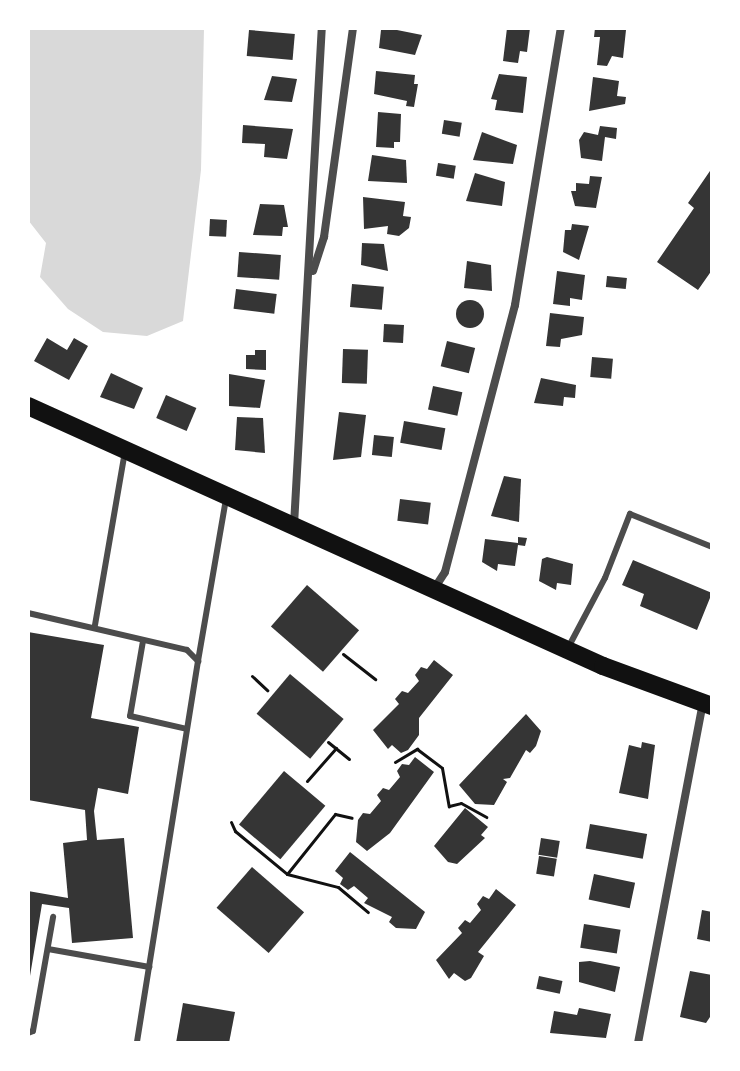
<!DOCTYPE html>
<style>
body{margin:0}
#map{position:relative;width:740px;height:1071px;overflow:hidden;background:#fff;font-family:"Crimson Pro",serif}
div>[style]{position:absolute}
.water>*{inset:0;background:#d9d9d9}
.building>*{inset:0;background:#353535;transform-origin:0 0}
.round{border-radius:50%}
.path>*{height:3px;margin:-1.5px;padding:0 1.5px;transform-origin:1.5px;border-radius:1.5px;background:#111}
.service>*{height:6px;margin:-3px;padding:0 3px;transform-origin:3px;border-radius:3px;background:#4c4c4c}
.minor>*{height:8px;margin:-4px;padding:0 4px;transform-origin:4px;border-radius:4px;background:#4c4c4c}
.primary>*{height:18px;margin:-9px;padding:0 9px;transform-origin:9px;border-radius:9px;background:#111}
span{translate:-50% -50%;white-space:nowrap;text-align:center;line-height:1.15;-webkit-text-stroke:8px #fff;paint-order:stroke}
.frame{position:absolute;inset:0;border:30px solid #fff;pointer-events:none}
</style>
<div id="map">
<div class="water">
<i style="clip-path:polygon(28px 28px,204px 28px,201px 170px,183px 321px,147px 336px,103px 332px,68px 309px,40px 277px,46px 243px,28px 220px)"></i>
</div>
<div class="building">
<i style="clip-path:polygon(387px 28px,422px 35px,415px 55px,379px 48px,381px 30px)"></i>
<i style="clip-path:polygon(507px 28px,530px 28px,527px 52px,520px 51px,518px 63px,503px 61px)"></i>
<i style="clip-path:polygon(595px 28px,626px 30px,623px 58px,612px 56px,607px 66px,597px 65px,600px 37px,594px 37px)"></i>
<i style="left:249px;top:30px;width:46px;height:26px;rotate:5deg"></i>
<i style="clip-path:polygon(376px 71px,415px 75px,414px 84px,418px 84px,414px 107px,406px 106px,407px 101px,374px 94px)"></i>
<i style="clip-path:polygon(499px 74px,527px 77px,523px 113px,495px 110px,497px 100px,491px 99px)"></i>
<i style="clip-path:polygon(272px 76px,297px 79px,292px 102px,264px 100px)"></i>
<i style="clip-path:polygon(593px 77px,619px 81px,617px 96px,626px 97px,625px 104px,589px 111px)"></i>
<i style="clip-path:polygon(378px 112px,401px 114px,400px 142px,394px 142px,394px 148px,376px 147px)"></i>
<i style="left:444px;top:120px;width:18px;height:14px;rotate:9deg"></i>
<i style="clip-path:polygon(243px 125px,293px 129px,287px 159px,264px 157px,265px 144px,242px 143px)"></i>
<i style="clip-path:polygon(600px 126px,617px 128px,616px 139px,605px 137px,602px 161px,581px 158px,579px 140px,584px 132px,598px 135px)"></i>
<i style="clip-path:polygon(482px 132px,517px 145px,513px 164px,473px 160px)"></i>
<i style="clip-path:polygon(372px 155px,406px 160px,407px 183px,368px 181px)"></i>
<i style="left:438px;top:163px;width:18px;height:13px;rotate:9deg"></i>
<i style="clip-path:polygon(712px 168px,712px 270px,698px 290px,657px 262px,694px 208px,688px 203px)"></i>
<i style="clip-path:polygon(475px 173px,505px 182px,502px 206px,466px 201px)"></i>
<i style="clip-path:polygon(590px 176px,602px 177px,596px 208px,575px 206px,571px 191px,576px 191px,576px 183px,589px 184px)"></i>
<i style="clip-path:polygon(363px 197px,405px 202px,403px 216px,411px 217px,409px 228px,399px 236px,387px 234px,388px 226px,364px 229px)"></i>
<i style="clip-path:polygon(260px 204px,284px 205px,288px 227px,283px 227px,282px 236px,253px 235px)"></i>
<i style="left:210px;top:219px;width:17px;height:17px;rotate:3deg"></i>
<i style="clip-path:polygon(572px 224px,589px 226px,579px 260px,563px 252px,565px 230px,571px 230px)"></i>
<i style="clip-path:polygon(362px 243px,384px 244px,388px 271px,361px 265px)"></i>
<i style="left:239px;top:252px;width:42px;height:25px;rotate:4deg"></i>
<i style="clip-path:polygon(467px 261px,491px 265px,492px 291px,464px 288px)"></i>
<i style="clip-path:polygon(557px 271px,585px 275px,582px 300px,570px 298px,570px 306px,553px 304px)"></i>
<i style="left:607px;top:276px;width:20px;height:11px;rotate:6deg"></i>
<i style="left:352px;top:284px;width:32px;height:23px;rotate:5deg"></i>
<i style="left:236px;top:289px;width:41px;height:20px;rotate:7deg"></i>
<i class="round" style="left:456px;top:300px;width:28px;height:28px"></i>
<i style="clip-path:polygon(550px 313px,584px 317px,582px 335px,561px 339px,560px 347px,546px 346px)"></i>
<i style="left:384px;top:324px;width:20px;height:18px;rotate:3deg"></i>
<i style="clip-path:polygon(47px 338px,67px 350px,74px 338px,88px 346px,69px 380px,34px 361px)"></i>
<i style="left:447px;top:341px;width:29px;height:26px;rotate:14deg"></i>
<i style="left:343px;top:349px;width:25px;height:34px;rotate:2deg"></i>
<i style="clip-path:polygon(255px 350px,266px 350px,266px 370px,246px 369px,246px 355px,255px 355px)"></i>
<i style="left:592px;top:357px;width:21px;height:20px;rotate:5deg"></i>
<i style="clip-path:polygon(111px 373px,143px 388px,134px 409px,100px 397px)"></i>
<i style="clip-path:polygon(229px 374px,265px 380px,260px 408px,229px 406px)"></i>
<i style="clip-path:polygon(541px 378px,576px 385px,575px 398px,564px 397px,563px 406px,534px 403px)"></i>
<i style="left:433px;top:386px;width:30px;height:24px;rotate:12deg"></i>
<i style="left:166px;top:395px;width:33px;height:25px;rotate:23deg"></i>
<i style="clip-path:polygon(339px 412px,366px 415px,361px 457px,333px 460px)"></i>
<i style="clip-path:polygon(237px 417px,263px 418px,265px 453px,235px 450px)"></i>
<i style="left:404px;top:421px;width:42px;height:22px;rotate:10deg"></i>
<i style="left:374px;top:435px;width:20px;height:20px;rotate:6deg"></i>
<i style="clip-path:polygon(504px 476px,521px 479px,519px 522px,491px 516px)"></i>
<i style="left:400px;top:499px;width:31px;height:22px;rotate:7deg"></i>
<i style="clip-path:polygon(518px 537px,527px 538px,525px 546px,518px 545px,515px 566px,498px 564px,497px 571px,482px 562px,485px 539px,518px 543px)"></i>
<i style="clip-path:polygon(547px 557px,573px 564px,571px 585px,557px 583px,556px 590px,539px 581px,542px 559px)"></i>
<i style="clip-path:polygon(633px 560px,712px 593px,697px 630px,640px 606px,644px 594px,622px 585px)"></i>
<i style="left:307px;top:585px;width:69px;height:55px;rotate:41deg"></i>
<i style="clip-path:polygon(28px 632px,104px 645px,91px 718px,139px 727px,128px 794px,98px 788px,94px 811px,97px 840px,124px 838px,133px 938px,72px 943px,69px 908px,42px 904px,30px 976px,28px 891px,68px 898px,63px 843px,87px 840px,85px 810px,28px 800px)"></i>
<i style="clip-path:polygon(434px 660px,453px 675px,419px 718px,419px 735px,408px 750px,401px 753px,392px 745px,388px 749px,373px 730px,399px 704px,395px 699px,402px 691px,408px 693px,419px 681px,415px 675px,421px 667px,427px 669px)"></i>
<i style="left:290px;top:674px;width:70px;height:52px;rotate:40deg"></i>
<i style="clip-path:polygon(526px 714px,541px 731px,536px 746px,530px 753px,526px 750px,510px 778px,503px 779px,507px 782px,494px 805px,475px 804px,459px 785px)"></i>
<i style="clip-path:polygon(642px 742px,655px 745px,648px 799px,619px 793px,629px 745px,641px 748px)"></i>
<i style="clip-path:polygon(415px 757px,434px 772px,390px 833px,367px 851px,356px 842px,358px 820px,363px 813px,370px 814px,381px 801px,377px 795px,383px 788px,389px 790px,400px 777px,397px 771px,402px 764px,409px 765px)"></i>
<i style="left:284px;top:771px;width:54px;height:70px;rotate:40deg"></i>
<i style="clip-path:polygon(465px 808px,488px 827px,481px 835px,485px 838px,457px 864px,448px 862px,434px 846px)"></i>
<i style="left:590px;top:824px;width:58px;height:25px;rotate:10deg"></i>
<i style="left:541px;top:838px;width:19px;height:17px;rotate:9deg"></i>
<i style="clip-path:polygon(350px 852px,425px 912px,416px 929px,396px 928px,389px 922px,392px 917px,364px 903px,368px 898px,354px 886px,348px 890px,340px 884px,343px 878px,335px 871px)"></i>
<i style="left:539px;top:856px;width:18px;height:18px;rotate:9deg"></i>
<i style="left:252px;top:867px;width:69px;height:54px;rotate:41deg"></i>
<i style="left:594px;top:874px;width:42px;height:26px;rotate:12deg"></i>
<i style="clip-path:polygon(496px 889px,516px 905px,478px 952px,484px 956px,471px 978px,465px 981px,454px 973px,449px 979px,436px 960px,462px 933px,458px 928px,465px 920px,470px 923px,481px 910px,477px 904px,483px 896px,489px 899px)"></i>
<i style="clip-path:polygon(702px 910px,712px 912px,712px 942px,697px 939px)"></i>
<i style="left:584px;top:924px;width:37px;height:24px;rotate:9deg"></i>
<i style="clip-path:polygon(590px 961px,620px 967px,615px 992px,579px 982px,579px 962px)"></i>
<i style="clip-path:polygon(690px 971px,712px 975px,712px 1014px,706px 1023px,680px 1017px)"></i>
<i style="left:539px;top:976px;width:24px;height:13px;rotate:12deg"></i>
<i style="clip-path:polygon(183px 1003px,235px 1012px,229px 1043px,176px 1043px)"></i>
<i style="clip-path:polygon(579px 1008px,611px 1014px,606px 1038px,550px 1033px,554px 1011px,577px 1015px)"></i>
</div>
<div class="path">
<i style="left:343px;top:654px;width:41px;rotate:38deg"></i>
<i style="left:252px;top:676px;width:21px;rotate:43deg"></i>
<i style="left:328px;top:742px;width:27px;rotate:39deg"></i>
<i style="left:395px;top:762px;width:26px;rotate:-31deg"></i>
<i style="left:417px;top:749px;width:31px;rotate:37deg"></i>
<i style="left:442px;top:768px;width:39px;rotate:80deg"></i>
<i style="left:449px;top:806px;width:12px;rotate:-14deg"></i>
<i style="left:461px;top:803px;width:29px;rotate:29deg"></i>
<i style="left:307px;top:781px;width:44px;rotate:-48.7deg"></i>
<i style="left:231px;top:822px;width:10px;rotate:66deg"></i>
<i style="left:235px;top:831px;width:67px;rotate:39.6deg"></i>
<i style="left:287px;top:874px;width:53px;rotate:14.3deg"></i>
<i style="left:338px;top:887px;width:39px;rotate:40deg"></i>
<i style="left:287px;top:874px;width:77px;rotate:-51.3deg"></i>
<i style="left:335px;top:814px;width:17px;rotate:13deg"></i>
</div>
<div class="service">
<i style="left:28px;top:613px;width:163px;rotate:13.1deg"></i>
<i style="left:187px;top:650px;width:16px;rotate:45deg"></i>
<i style="left:198px;top:661px;width:387px;rotate:99.1deg"></i>
<i style="left:95px;top:625px;width:176px;rotate:-80.2deg"></i>
<i style="left:143px;top:641px;width:76px;rotate:99.8deg"></i>
<i style="left:130px;top:716px;width:58px;rotate:12.8deg"></i>
<i style="left:569px;top:646px;width:77px;rotate:-62.1deg"></i>
<i style="left:605px;top:578px;width:69px;rotate:-68.7deg"></i>
<i style="left:630px;top:514px;width:88px;rotate:21.9deg"></i>
<i style="left:198px;top:661px;width:164px;rotate:-80.2deg"></i>
<i style="left:48px;top:949px;width:103px;rotate:10.1deg"></i>
<i style="left:28px;top:1033px;width:5px;rotate:-22deg"></i>
<i style="left:33px;top:1031px;width:116px;rotate:-80deg"></i>
</div>
<div class="minor">
<i style="left:313px;top:271px;width:36px;rotate:-72deg"></i>
<i style="left:324px;top:237px;width:211px;rotate:-82.1deg"></i>
<i style="left:294px;top:525px;width:498px;rotate:-86.8deg"></i>
<i style="left:434px;top:589px;width:20px;rotate:-57deg"></i>
<i style="left:445px;top:572px;width:276px;rotate:-75.3deg"></i>
<i style="left:515px;top:305px;width:281px;rotate:-80.6deg"></i>
<i style="left:638px;top:1043px;width:346px;rotate:-79.2deg"></i>
</div>
<div class="primary">
<i style="left:28px;top:406px;width:631px;rotate:24.33deg"></i>
<i style="left:603px;top:666px;width:116px;rotate:20.2deg"></i>
</div>
<div class="frame"></div>
</div>
